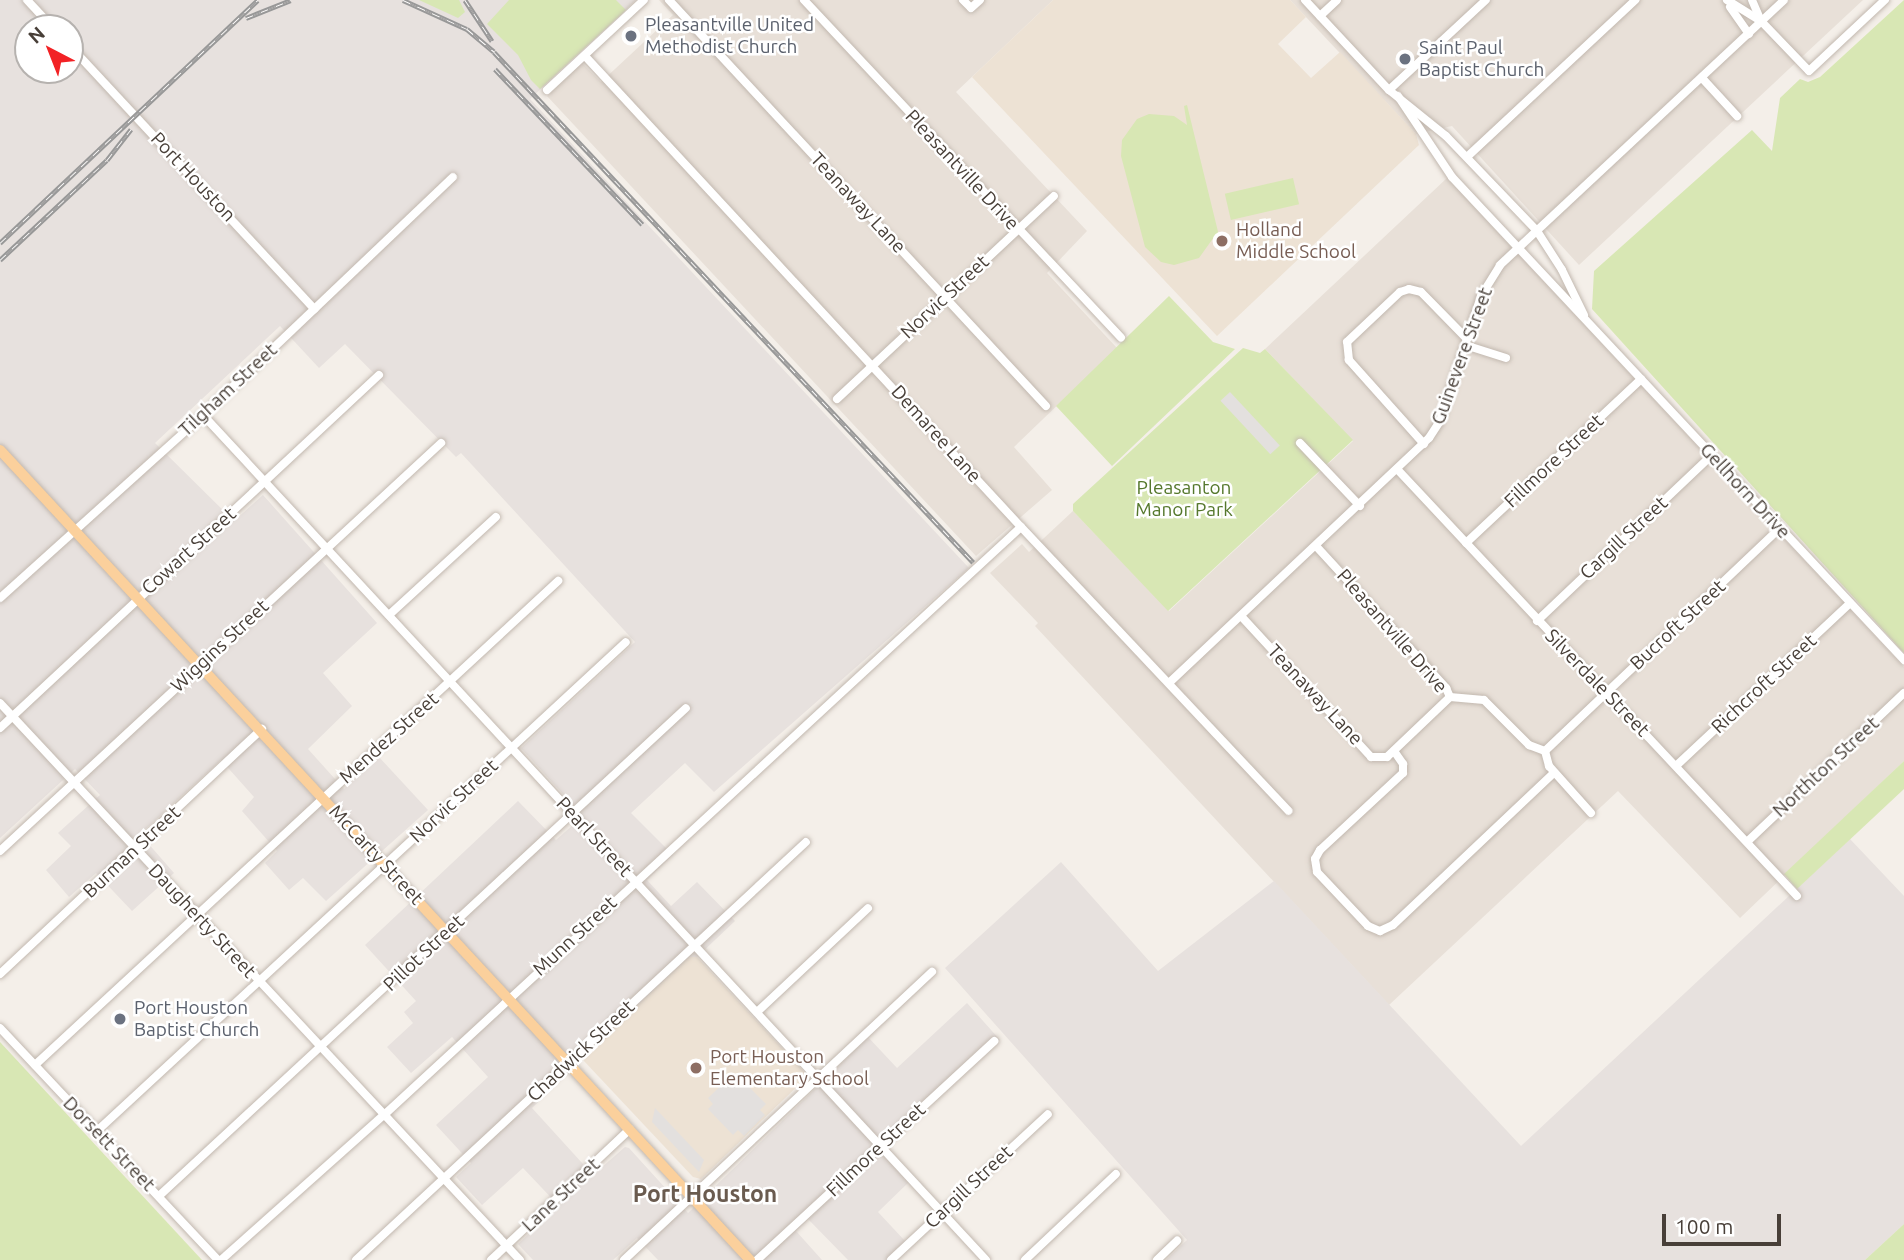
<!DOCTYPE html>
<style>
body{margin:0}
#map{position:relative;width:1904px;height:1260px;overflow:hidden;background:#f4efe9;font-family:Ubuntu,sans-serif}
div>[style]{position:absolute}
.residential>*{inset:0;background:#e8e0d8}
.industrial>*{inset:0;background:#e7e1de}
.education>*{inset:0;background:#ede2d4}
.green>*{inset:0;background:#d8e7b4;transform-origin:0 0}
.parking>*{inset:0;background:#e3e0de;transform-origin:0 0}
.roads{filter:drop-shadow(0 0 2px #c2b8af) drop-shadow(0 0 2px #c2b8af)}
.minor>*{height:8px;margin:-4px;padding:0 4px;transform-origin:4px;border-radius:4px;background:#fff}
.major>*{height:10px;margin:-5px;padding:0 5px;transform-origin:5px;border-radius:5px;background:#fbd09c}
.rail>*{height:5px;margin-top:-2.5px;transform-origin:0;background:repeating-linear-gradient(90deg,#fff 0 8px,#989898 0 16px);box-sizing:border-box;border-block:2px solid #989898}
.dots>*{width:19px;height:19px;translate:-50% -50%;box-sizing:border-box;border:4px solid #fff;border-radius:50%}
span{translate:-50% -50%;white-space:nowrap;text-align:center;line-height:1.15;-webkit-text-stroke:5px #fff;paint-order:stroke}
.worship-label{font-size:19px;color:#5b616d}
.left{translate:0 -50%;text-align:left}
.street-label{font-size:19px;color:#483f38}
.education-label{font-size:19px;color:#785e54}
.park-label{font-size:19px;color:#55782c}
.quarter-label{font-size:23px;color:#6a5b4f;font-weight:700}
.north{position:absolute;left:14px;top:14px;width:70px;height:70px;box-sizing:border-box;background:#fff;border:2px solid #b6b2af;border-radius:50%;rotate:318deg;font-size:19px;font-weight:700;line-height:28px;text-align:center;color:#483f38}
.north::after{content:'';display:block;margin:auto;width:24px;height:32px;background:#f22225;clip-path:polygon(50% 0,100% 100%,50% 72%,0 100%)}
.scale{position:absolute;left:1662px;top:1214px;width:119px;height:32px;box-sizing:border-box;border:4px solid #483f38;border-top:0;padding-left:9px;font-size:21px;line-height:24px;white-space:nowrap;color:#483f38;-webkit-text-stroke:5px #fff;paint-order:stroke}
</style>
<div id="map">
<div class="residential">
<i style="clip-path:polygon(659px 0,1053px 0,956px 92px,1087px 231px,1047px 273px,1117px 348px,1014px 447px,1052px 490px,976px 556px,547px 96px,582px 63px,601px 82px,673px 15px)"></i>
<i style="clip-path:polygon(1290px 0,1863px 0,1579px 265px,1452px 126px,1416px 134px)"></i>
<i style="clip-path:polygon(1447px 178px,1904px 667px,1904px 761px,1740px 918px,1618px 791px,1389px 1005px,1035px 626px,1038px 623px,990px 573px,1022px 544px,1029px 552px,1073px 511px,1169px 611px,1353px 441px,1265px 349px)"></i>
</div>
<div class="industrial">
<i style="clip-path:polygon(evenodd,0 0,636px 0,530px 99px,969px 568px,714px 792px,685px 763px,631px 813px,673px 855px,647px 880px,671px 906px,697px 882px,735px 921px,697px 957px,689px 958px,532px 1108px,593px 1175px,625px 1147px,629px 1148px,688px 1213px,868px 1037px,897px 1068px,967px 1003px,1000px 1040px,880px 1150px,910px 1181px,878px 1212px,906px 1242px,887px 1260px,848px 1260px,808px 1219px,796px 1231px,822px 1260px,658px 1260px,637px 1238px,613px 1260px,533px 1260px,518px 1244px,559px 1206px,523px 1168px,482px 1205px,456px 1177px,471px 1163px,436px 1125px,488px 1077px,452px 1037px,411px 1073px,387px 1047px,413px 1023px,404px 1012px,416px 1001px,365px 945px,518px 801px,556px 840px,583px 816px,521px 748px,635px 642px,461px 453px,456px 457px,345px 344px,319px 368px,280px 326px,155px 443px,234px 521px,263px 495px,377px 623px,323px 673px,352px 706px,308px 749px,344px 789px,379px 757px,428px 810px,326px 901px,303px 878px,289px 890px,265px 863px,277px 851px,242px 811px,254px 797px,221px 760px,140px 834px,174px 873px,132px 911px,96px 873px,69px 897px,46px 870px,71px 846px,58px 833px,100px 795px,75px 769px,0 838px,0 0,28px 28px,70px 28px,70px 70px,28px 70px,28px 28px)"></i>
<i style="clip-path:polygon(1850px 839px,1904px 896px,1904px 1224px,1865px 1260px,1166px 1260px,1187px 1240px,945px 968px,1061px 862px,1158px 971px,1274px 881px,1521px 1146px)"></i>
</div>
<div class="education">
<i style="clip-path:polygon(1053px 0,1290px 0,1306px 17px,1278px 44px,1311px 78px,1340px 52px,1416px 134px,1419px 145px,1217px 336px,972px 77px)"></i>
<i style="clip-path:polygon(689px 957px,697px 957px,808px 1076px,701px 1179px,693px 1177px,584px 1061px,585px 1055px)"></i>
</div>
<div class="green">
<i style="clip-path:polygon(419px 0,459px 0,465px 12px,458px 18px)"></i>
<i style="clip-path:polygon(509px 0,616px 0,626px 10px,540px 89px,531px 80px,518px 55px,487px 24px)"></i>
<i style="clip-path:polygon(1904px 0,1904px 653px,1592px 309px,1594px 271px,1752px 130px,1772px 151px,1780px 98px,1800px 79px,1808px 82px,1820px 77px)"></i>
<i style="clip-path:polygon(1187px 105px,1222px 248px,1219px 248px,1214px 237px,1199px 258px,1174px 265px,1161px 262px,1145px 247px,1121px 156px,1122px 140px,1137px 119px,1149px 114px,1174px 116px,1187px 125px,1184px 106px)"></i>
<i style="left:1293px;top:178px;width:27px;height:70px;rotate:77deg"></i>
<i style="clip-path:polygon(1169px 296px,1213px 342px,1235px 349px,1112px 466px,1056px 406px)"></i>
<i style="clip-path:polygon(1243px 348px,1260px 353px,1265px 349px,1353px 440px,1168px 611px,1073px 511px,1073px 504px)"></i>
<i style="clip-path:polygon(1904px 761px,1904px 789px,1797px 889px,1784px 874px)"></i>
<i style="clip-path:polygon(0 1042px,202px 1260px,0 1260px)"></i>
<i style="clip-path:polygon(1904px 1224px,1904px 1260px,1865px 1260px)"></i>
</div>
<div class="parking">
<i style="left:1230px;top:392px;width:73px;height:13px;rotate:47deg"></i>
<i style="clip-path:polygon(730px 1077px,735px 1083px,740px 1078px,766px 1104px,760px 1110px,765px 1115px,744px 1136px,738px 1130px,733px 1135px,708px 1109px,713px 1104px,708px 1098px)"></i>
<i style="clip-path:polygon(655px 1108px,704px 1160px,699px 1172px,652px 1122px)"></i>
</div>
<div class="roads">
<div class="minor">
<i style="left:27px;top:0;width:38px;rotate:47deg"></i>
<i style="left:669px;top:0;width:554px;rotate:47.12deg"></i>
<i style="left:804px;top:0;width:463px;rotate:46.8deg"></i>
<i style="left:963px;top:0;width:11px;rotate:45deg"></i>
<i style="left:971px;top:8px;width:12px;rotate:-42deg"></i>
<i style="left:1305px;top:0;width:123px;rotate:47deg"></i>
<i style="left:1389px;top:90px;width:73px;rotate:38.9deg"></i>
<i style="left:1446px;top:136px;width:132px;rotate:46.2deg"></i>
<i style="left:1537px;top:231px;width:46px;rotate:57.3deg"></i>
<i style="left:1562px;top:270px;width:50px;rotate:63.9deg"></i>
<i style="left:1727px;top:0;width:40px;rotate:32deg"></i>
<i style="left:1761px;top:21px;width:69px;rotate:46.2deg"></i>
<i style="left:1809px;top:71px;width:104px;rotate:-43.1deg"></i>
<i style="left:1752px;top:0;width:23px;rotate:67deg"></i>
<i style="left:1730px;top:7px;width:33px;rotate:55deg"></i>
<i style="left:1320px;top:16px;width:23px;rotate:-43deg"></i>
<i style="left:70px;top:46px;width:359px;rotate:47.1deg"></i>
<i style="left:585px;top:56px;width:642px;rotate:47.21deg"></i>
<i style="left:1021px;top:527px;width:390px;rotate:46.7deg"></i>
<i style="left:1702px;top:78px;width:52px;rotate:47.4deg"></i>
<i style="left:547px;top:90px;width:132px;rotate:-42.9deg"></i>
<i style="left:1389px;top:90px;width:132px;rotate:-42.9deg"></i>
<i style="left:1398px;top:96px;width:97px;rotate:56.3deg"></i>
<i style="left:1452px;top:177px;width:662px;rotate:46.9deg"></i>
<i style="left:1468px;top:156px;width:229px;rotate:-43deg"></i>
<i style="left:1465px;top:345px;width:43px;rotate:17.6deg"></i>
<i style="left:837px;top:399px;width:297px;rotate:-43.1deg"></i>
<i style="left:203px;top:415px;width:1152px;rotate:47.18deg"></i>
<i style="left:1300px;top:443px;width:87px;rotate:46.4deg"></i>
<i style="left:1424px;top:444px;width:113px;rotate:-131.8deg"></i>
<i style="left:1349px;top:360px;width:18px;rotate:-96deg"></i>
<i style="left:1347px;top:342px;width:73px;rotate:-43.3deg"></i>
<i style="left:1400px;top:292px;width:9px;rotate:-18deg"></i>
<i style="left:1409px;top:289px;width:12px;rotate:14deg"></i>
<i style="left:1421px;top:292px;width:66px;rotate:45.6deg"></i>
<i style="left:1397px;top:469px;width:585px;rotate:46.87deg"></i>
<i style="left:1466px;top:543px;width:240px;rotate:-43.1deg"></i>
<i style="left:1316px;top:546px;width:193px;rotate:47.5deg"></i>
<i style="left:1446px;top:688px;width:10px;rotate:66deg"></i>
<i style="left:0;top:598px;width:273px;rotate:-42deg"></i>
<i style="left:203px;top:415px;width:345px;rotate:-43.6deg"></i>
<i style="left:389px;top:615px;width:145px;rotate:-42.5deg"></i>
<i style="left:1241px;top:616px;width:192px;rotate:47.3deg"></i>
<i style="left:1371px;top:757px;width:16px"></i>
<i style="left:1387px;top:757px;width:87px;rotate:-43.6deg"></i>
<i style="left:1537px;top:621px;width:241px;rotate:-43.5deg"></i>
<i style="left:1170px;top:682px;width:356px;rotate:-43.3deg"></i>
<i style="left:1429px;top:438px;width:20px;rotate:-57deg"></i>
<i style="left:1440px;top:421px;width:132px;rotate:-71.8deg"></i>
<i style="left:1481px;top:296px;width:36px;rotate:-58deg"></i>
<i style="left:1500px;top:265px;width:388px;rotate:-43deg"></i>
<i style="left:1450px;top:697px;width:34px;rotate:5deg"></i>
<i style="left:1484px;top:700px;width:64px;rotate:45deg"></i>
<i style="left:1529px;top:745px;width:17px;rotate:21deg"></i>
<i style="left:0;top:703px;width:762px;rotate:46.97deg"></i>
<i style="left:0;top:728px;width:518px;rotate:-42.97deg"></i>
<i style="left:1394px;top:751px;width:16px;rotate:55deg"></i>
<i style="left:1403px;top:764px;width:9px;rotate:90deg"></i>
<i style="left:1403px;top:773px;width:113px;rotate:137.1deg"></i>
<i style="left:1320px;top:850px;width:10px;rotate:119deg"></i>
<i style="left:1315px;top:859px;width:13px;rotate:81deg"></i>
<i style="left:1317px;top:872px;width:74px;rotate:46.6deg"></i>
<i style="left:1368px;top:926px;width:13px;rotate:23deg"></i>
<i style="left:1380px;top:931px;width:14px;rotate:-25deg"></i>
<i style="left:1393px;top:925px;width:221px;rotate:-43.4deg"></i>
<i style="left:1545px;top:751px;width:324px;rotate:-43.5deg"></i>
<i style="left:1545px;top:751px;width:16px;rotate:75deg"></i>
<i style="left:1549px;top:766px;width:63px;rotate:48.2deg"></i>
<i style="left:1677px;top:765px;width:237px;rotate:-43.1deg"></i>
<i style="left:1748px;top:841px;width:215px;rotate:-43.5deg"></i>
<i style="left:0;top:851px;width:601px;rotate:-42.77deg"></i>
<i style="left:0;top:974px;width:359px;rotate:-43.1deg"></i>
<i style="left:757px;top:1012px;width:152px;rotate:-43.1deg"></i>
<i style="left:0;top:1028px;width:318px;rotate:46.8deg"></i>
<i style="left:35px;top:1065px;width:713px;rotate:-42.78deg"></i>
<i style="left:97px;top:1131px;width:720px;rotate:-42.75deg"></i>
<i style="left:159px;top:1196px;width:718px;rotate:-42.8deg"></i>
<i style="left:221px;top:1260px;width:218px;rotate:-41.7deg"></i>
<i style="left:384px;top:1115px;width:867px;rotate:-42.71deg"></i>
<i style="left:356px;top:1260px;width:614px;rotate:-42.89deg"></i>
<i style="left:491px;top:1260px;width:191px;rotate:-43.3deg"></i>
<i style="left:624px;top:1260px;width:422px;rotate:-43.1deg"></i>
<i style="left:757px;top:1260px;width:323px;rotate:-42.7deg"></i>
<i style="left:891px;top:1260px;width:214px;rotate:-42.9deg"></i>
<i style="left:1025px;top:1260px;width:125px;rotate:-43.4deg"></i>
<i style="left:1157px;top:1260px;width:28px;rotate:-44deg"></i>
</div>
<div class="major">
<i style="left:0;top:450px;width:1104px;rotate:47.2deg"></i>
</div>
</div>
<div class="rail">
<i style="left:403px;top:0;width:70px;rotate:24.4deg"></i>
<i style="left:467px;top:29px;width:35px;rotate:40deg"></i>
<i style="left:494px;top:52px;width:700px;rotate:46.8deg"></i>
<i style="left:465px;top:0;width:49px;rotate:56.6deg"></i>
<i style="left:246px;top:18px;width:48px;rotate:-21.8deg"></i>
<i style="left:495px;top:69px;width:214px;rotate:46.5deg"></i>
<i style="left:0;top:243px;width:354px;rotate:-43.3deg"></i>
<i style="left:0;top:260px;width:146px;rotate:-43.1deg"></i>
<i style="left:107px;top:160px;width:39px;rotate:-52deg"></i>
</div>
<div class="dots">
<i style="left:631px;top:36px;background:#6b7280"></i>
<i style="left:1405px;top:59px;background:#6b7280"></i>
<i style="left:1222px;top:241px;background:#8d6e63"></i>
<i style="left:120px;top:1019px;background:#6b7280"></i>
<i style="left:696px;top:1068px;background:#8d6e63"></i>
</div>
<div class="worship-label">
<span class="left" style="left:645px;top:36px">Pleasantville United<br>Methodist Church</span>
<span class="left" style="left:1419px;top:59px">Saint Paul<br>Baptist Church</span>
<span class="left" style="left:134px;top:1019px">Port Houston<br>Baptist Church</span>
</div>
<div class="street-label">
<span style="left:962px;top:170px;rotate:47deg">Pleasantville Drive</span>
<span style="left:193px;top:177px;rotate:47deg">Port Houston</span>
<span style="left:858px;top:203px;rotate:47deg">Teanaway Lane</span>
<span style="left:945px;top:297px;rotate:-43deg">Norvic Street</span>
<span style="left:1462px;top:356px;rotate:-70deg">Guinevere Street</span>
<span style="left:228px;top:390px;rotate:-43deg">Tilgham Street</span>
<span style="left:936px;top:434px;rotate:48deg">Demaree Lane</span>
<span style="left:1554px;top:461px;rotate:-43deg">Fillmore Street</span>
<span style="left:1745px;top:491px;rotate:47deg">Gellhorn Drive</span>
<span style="left:1624px;top:538px;rotate:-43deg">Cargill Street</span>
<span style="left:189px;top:551px;rotate:-42deg">Cowart Street</span>
<span style="left:1678px;top:625px;rotate:-43deg">Bucroft Street</span>
<span style="left:1392px;top:631px;rotate:49deg">Pleasantville Drive</span>
<span style="left:220px;top:646px;rotate:-43deg">Wiggins Street</span>
<span style="left:1597px;top:683px;rotate:46deg">Silverdale Street</span>
<span style="left:1764px;top:684px;rotate:-43deg">Richcroft Street</span>
<span style="left:1315px;top:695px;rotate:47deg">Teanaway Lane</span>
<span style="left:389px;top:738px;rotate:-42deg">Mendez Street</span>
<span style="left:1826px;top:767px;rotate:-43deg">Northton Street</span>
<span style="left:454px;top:801px;rotate:-43deg">Norvic Street</span>
<span style="left:594px;top:837px;rotate:47deg">Pearl Street</span>
<span style="left:132px;top:852px;rotate:-43deg">Burman Street</span>
<span style="left:376px;top:855px;rotate:47deg">McCarty Street</span>
<span style="left:202px;top:921px;rotate:47deg">Daugherty Street</span>
<span style="left:575px;top:936px;rotate:-43deg">Munn Street</span>
<span style="left:424px;top:953px;rotate:-43deg">Pillot Street</span>
<span style="left:581px;top:1051px;rotate:-43deg">Chadwick Street</span>
<span style="left:109px;top:1144px;rotate:46deg">Dorsett Street</span>
<span style="left:876px;top:1150px;rotate:-43deg">Fillmore Street</span>
<span style="left:969px;top:1187px;rotate:-43deg">Cargill Street</span>
<span style="left:561px;top:1195px;rotate:-43deg">Lane Street</span>
</div>
<div class="education-label">
<span class="left" style="left:1236px;top:241px">Holland<br>Middle School</span>
<span class="left" style="left:710px;top:1068px">Port Houston<br>Elementary School</span>
</div>
<div class="park-label">
<span style="left:1184px;top:499px">Pleasanton<br>Manor Park</span>
</div>
<div class="quarter-label">
<span style="left:705px;top:1194px">Port Houston</span>
</div>
<div class="north">N</div>
<div class="scale">100 m</div>
</div>
